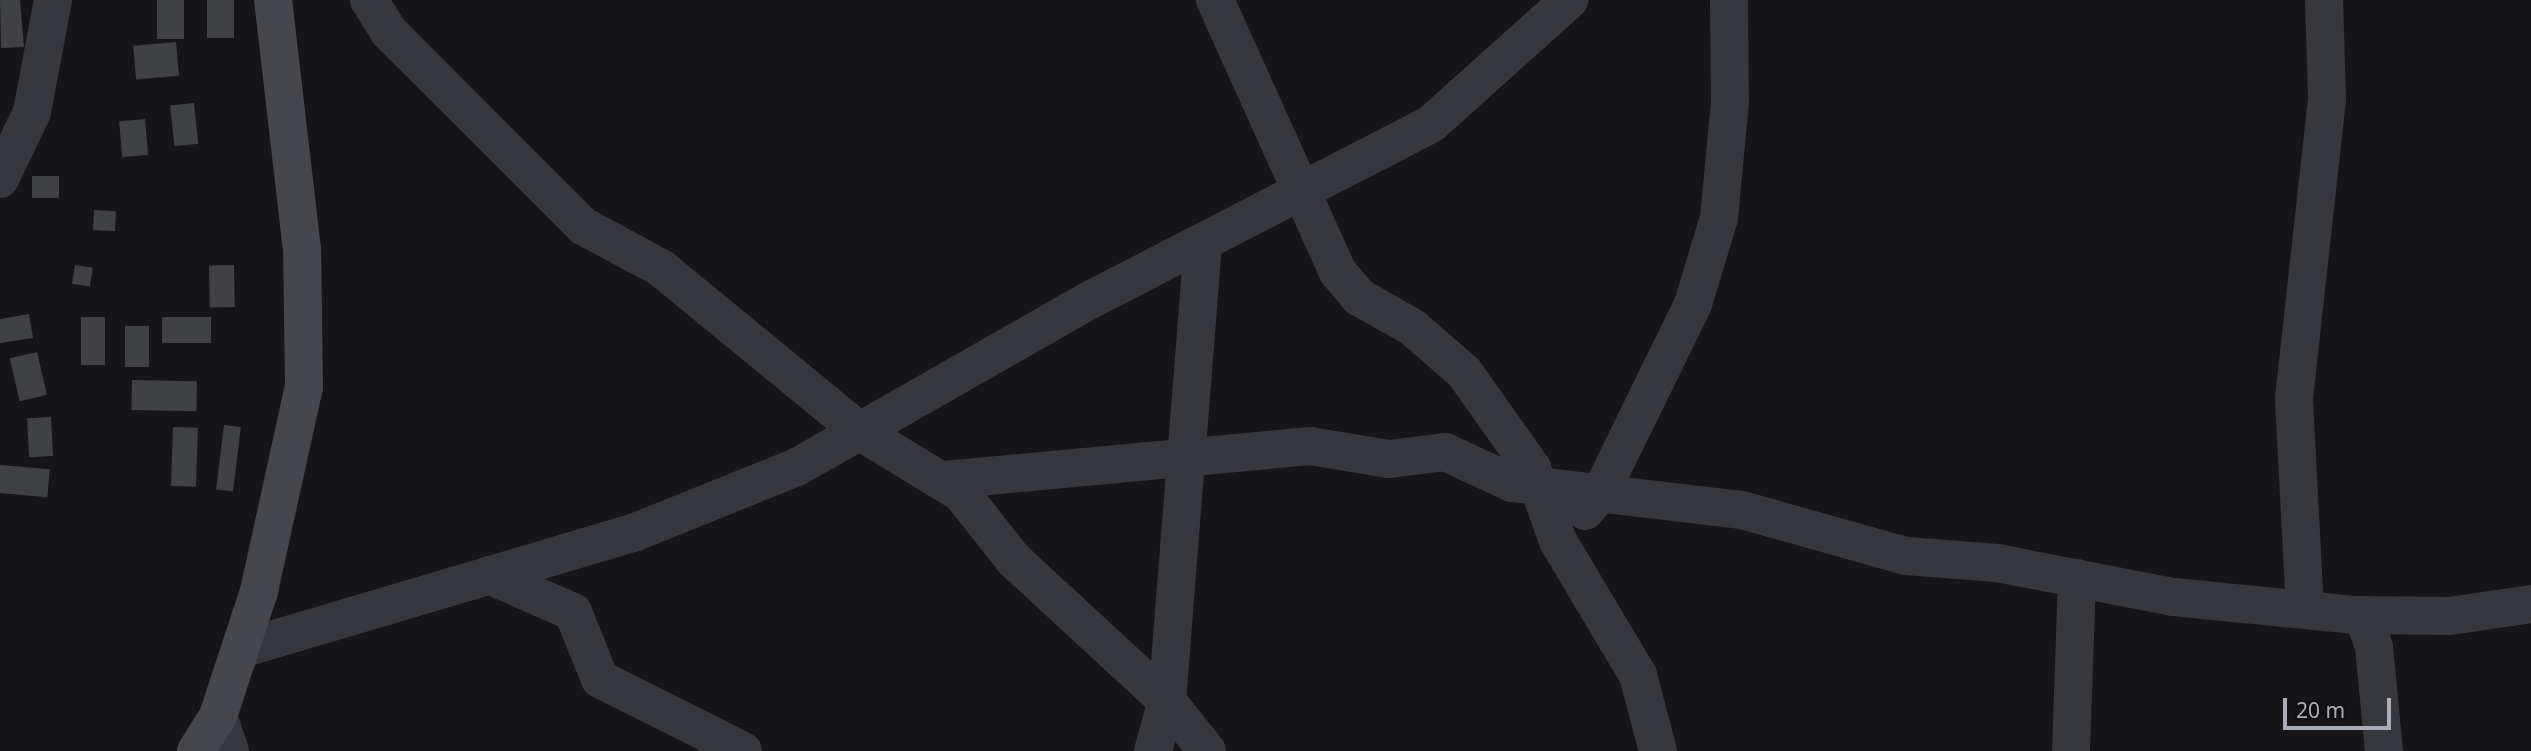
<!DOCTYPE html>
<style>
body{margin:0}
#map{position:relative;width:2531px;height:751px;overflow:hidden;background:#161618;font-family:"Noto Sans",sans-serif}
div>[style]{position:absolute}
.building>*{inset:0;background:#404145;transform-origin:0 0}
.street>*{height:38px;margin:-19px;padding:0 19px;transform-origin:19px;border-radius:19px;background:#37383d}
.secondary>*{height:38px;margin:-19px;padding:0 19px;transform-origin:19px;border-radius:19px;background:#45474d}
span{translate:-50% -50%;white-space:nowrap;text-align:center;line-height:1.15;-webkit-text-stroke:6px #111113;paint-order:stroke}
.scale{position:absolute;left:2283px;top:698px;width:108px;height:32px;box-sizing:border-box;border:4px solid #a8adb8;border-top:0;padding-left:9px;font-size:21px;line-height:24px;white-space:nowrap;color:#a8adb8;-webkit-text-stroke:5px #111113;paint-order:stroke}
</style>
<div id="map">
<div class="building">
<i style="clip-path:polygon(0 0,20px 0,24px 47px,1px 48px)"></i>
<i style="left:157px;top:0;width:27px;height:39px"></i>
<i style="left:207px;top:0;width:27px;height:38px"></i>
<i style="left:176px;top:42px;width:34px;height:43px;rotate:85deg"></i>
<i style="left:194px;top:103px;width:41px;height:24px;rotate:84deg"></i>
<i style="left:145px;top:119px;width:36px;height:26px;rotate:85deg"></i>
<i style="left:32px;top:176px;width:27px;height:22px"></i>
<i style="left:94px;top:210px;width:22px;height:20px;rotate:3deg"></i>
<i style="left:75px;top:265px;width:18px;height:19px;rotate:9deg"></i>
<i style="left:234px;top:265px;width:42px;height:25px;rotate:89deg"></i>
<i style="clip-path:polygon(29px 314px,33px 338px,0 343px,0 319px)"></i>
<i style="left:81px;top:317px;width:24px;height:48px"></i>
<i style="left:211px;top:317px;width:26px;height:49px;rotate:90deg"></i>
<i style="left:125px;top:326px;width:24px;height:41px"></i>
<i style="left:37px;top:352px;width:44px;height:28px;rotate:77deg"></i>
<i style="left:132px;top:380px;width:65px;height:30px;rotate:1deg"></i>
<i style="left:51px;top:417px;width:39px;height:24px;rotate:87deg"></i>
<i style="left:224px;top:425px;width:17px;height:65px;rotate:7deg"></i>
<i style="left:173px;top:427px;width:25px;height:59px;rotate:2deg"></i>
<i style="left:0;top:465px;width:50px;height:28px;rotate:5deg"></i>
</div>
<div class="street">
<i style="left:369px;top:0;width:36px;rotate:58deg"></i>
<i style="left:388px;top:31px;width:276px;rotate:45deg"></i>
<i style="left:583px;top:226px;width:89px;rotate:28.3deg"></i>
<i style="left:661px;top:268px;width:259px;rotate:39.4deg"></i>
<i style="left:861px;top:432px;width:117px;rotate:31.4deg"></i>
<i style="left:961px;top:493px;width:85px;rotate:51.7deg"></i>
<i style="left:1014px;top:560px;width:208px;rotate:42.7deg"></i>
<i style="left:1167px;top:701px;width:64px;rotate:51.3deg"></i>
<i style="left:1215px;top:0;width:299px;rotate:65.7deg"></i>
<i style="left:1338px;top:272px;width:33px;rotate:50deg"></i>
<i style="left:1359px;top:297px;width:61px;rotate:29.5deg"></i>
<i style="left:1412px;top:327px;width:69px;rotate:40.9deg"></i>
<i style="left:1464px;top:372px;width:118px;rotate:54.7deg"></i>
<i style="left:1532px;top:468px;width:77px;rotate:70.4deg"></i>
<i style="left:1558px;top:541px;width:156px;rotate:59.2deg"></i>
<i style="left:1638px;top:675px;width:79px;rotate:75.3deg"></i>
<i style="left:0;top:179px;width:74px;rotate:-64.5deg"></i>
<i style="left:32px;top:112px;width:114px;rotate:-79.4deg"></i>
<i style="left:944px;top:480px;width:368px;rotate:-5.3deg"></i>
<i style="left:1310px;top:446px;width:80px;rotate:9.3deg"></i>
<i style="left:1389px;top:459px;width:56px;rotate:-7.1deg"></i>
<i style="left:1445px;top:452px;width:74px;rotate:24.8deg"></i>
<i style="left:1512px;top:483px;width:232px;rotate:6.7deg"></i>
<i style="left:1742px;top:510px;width:170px;rotate:15.7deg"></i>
<i style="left:1906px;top:556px;width:91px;rotate:4.4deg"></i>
<i style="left:1997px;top:563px;width:180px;rotate:10.9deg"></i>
<i style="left:2174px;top:597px;width:182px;rotate:5.7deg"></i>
<i style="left:2355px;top:615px;width:95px;rotate:0.6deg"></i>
<i style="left:2450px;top:616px;width:82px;rotate:-8.4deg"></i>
<i style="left:1585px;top:511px;width:23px;rotate:-49deg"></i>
<i style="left:1600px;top:494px;width:212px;rotate:-63.9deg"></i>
<i style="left:1693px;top:304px;width:90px;rotate:-73.2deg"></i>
<i style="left:1719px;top:218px;width:117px;rotate:-84.6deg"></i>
<i style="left:1730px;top:102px;width:102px;rotate:-90.6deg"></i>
<i style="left:489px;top:575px;width:92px;rotate:23.8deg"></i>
<i style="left:573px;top:612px;width:72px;rotate:68.1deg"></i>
<i style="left:600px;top:679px;width:160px;rotate:26.7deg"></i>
<i style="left:2305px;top:610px;width:212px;rotate:-93deg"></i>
<i style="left:2294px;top:398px;width:301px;rotate:-83.7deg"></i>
<i style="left:2327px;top:99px;width:99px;rotate:-91.7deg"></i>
<i style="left:2363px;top:615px;width:34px;rotate:71deg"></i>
<i style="left:2374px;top:647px;width:104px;rotate:84.5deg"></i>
<i style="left:241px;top:649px;width:409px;rotate:-16.5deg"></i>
<i style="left:633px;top:533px;width:177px;rotate:-21.9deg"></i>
<i style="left:797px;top:467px;width:339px;rotate:-29.7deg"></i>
<i style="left:1092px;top:299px;width:382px;rotate:-27.3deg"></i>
<i style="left:1431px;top:124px;width:186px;rotate:-41.9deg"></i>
<i style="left:218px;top:716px;width:37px;rotate:71deg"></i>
<i style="left:1153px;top:751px;width:52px;rotate:-74.4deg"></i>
<i style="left:1167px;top:701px;width:459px;rotate:-85.5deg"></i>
<i style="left:2071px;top:751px;width:173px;rotate:-88deg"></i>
</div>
<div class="secondary">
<i style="left:196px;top:751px;width:41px;rotate:-57.8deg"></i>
<i style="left:218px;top:716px;width:132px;rotate:-71.8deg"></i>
<i style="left:259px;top:591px;width:209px;rotate:-77.6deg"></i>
<i style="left:304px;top:387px;width:137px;rotate:-90.8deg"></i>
<i style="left:302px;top:250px;width:252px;rotate:-96.6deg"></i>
</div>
<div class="scale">20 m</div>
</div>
